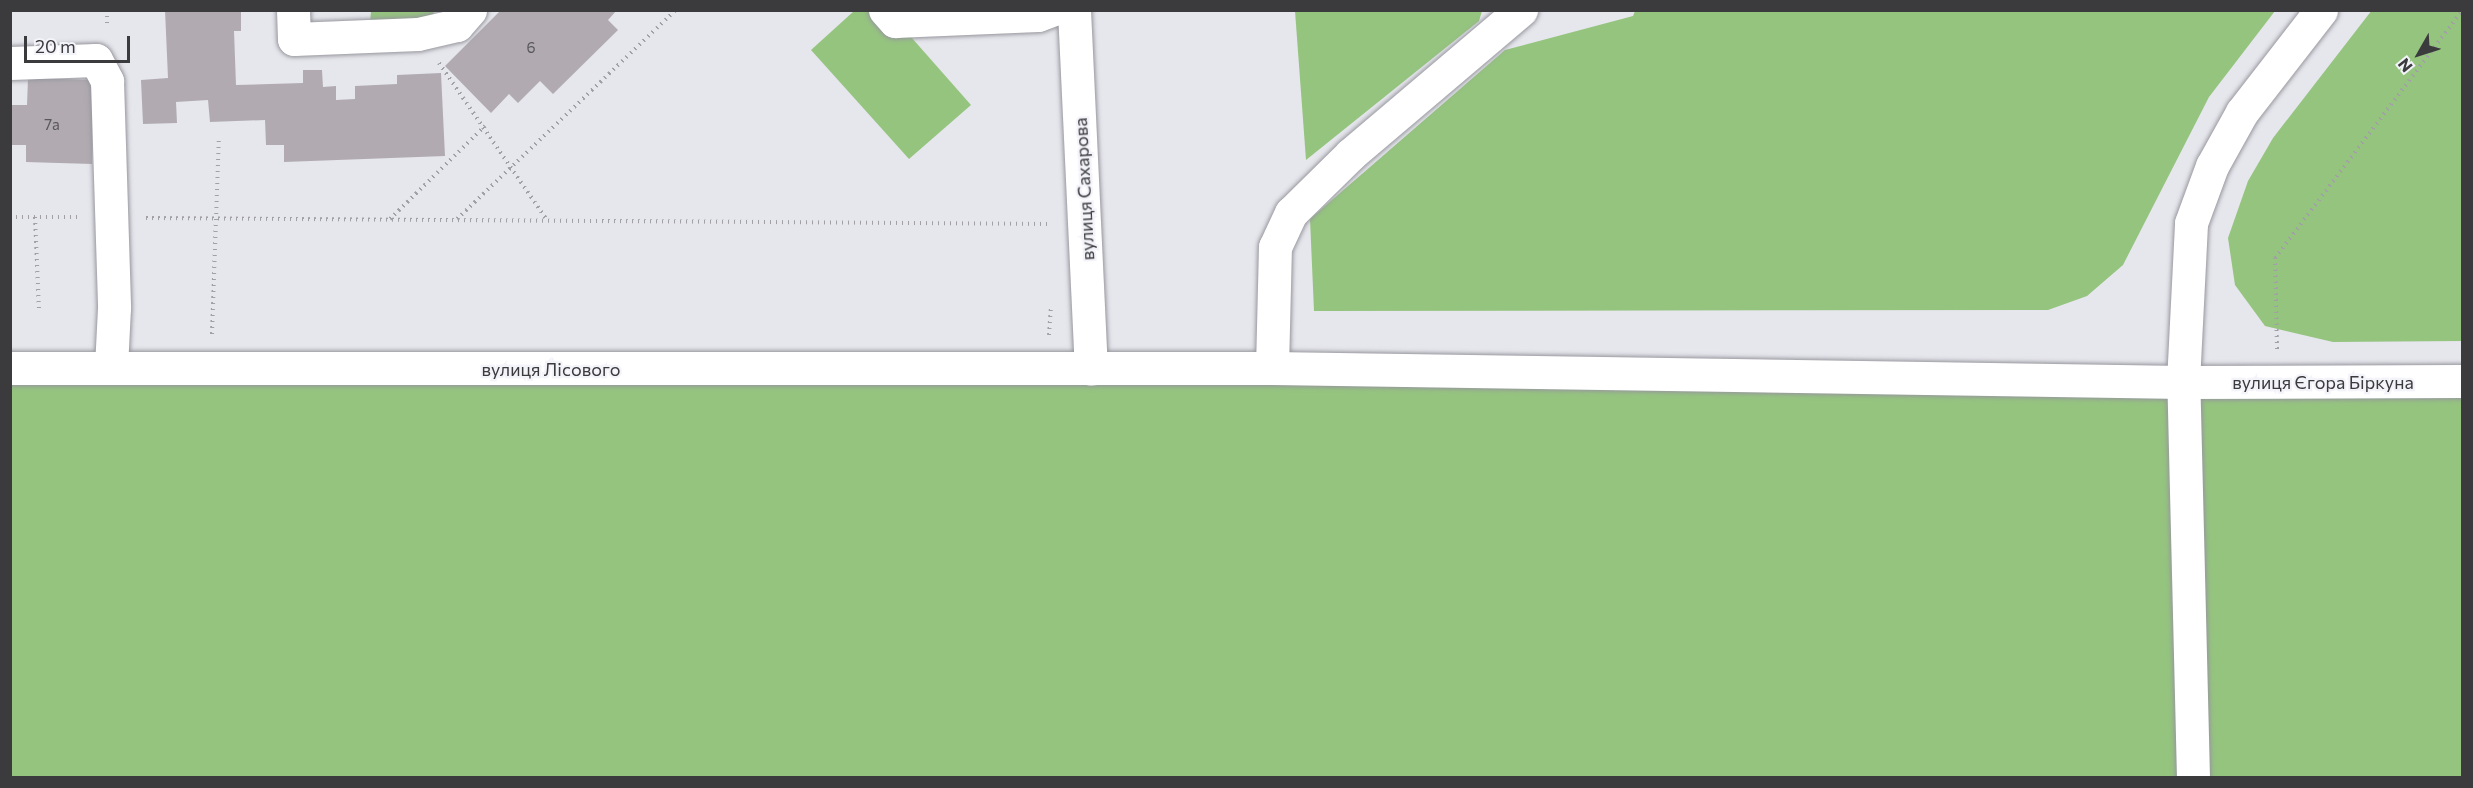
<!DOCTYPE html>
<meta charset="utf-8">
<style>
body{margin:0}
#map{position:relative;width:2473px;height:788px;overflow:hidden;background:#e6e6ed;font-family:Commissioner,sans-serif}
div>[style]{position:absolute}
.green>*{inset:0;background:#95c47f;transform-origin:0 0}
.building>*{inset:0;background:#b1abb1}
.path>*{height:4px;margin-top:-2px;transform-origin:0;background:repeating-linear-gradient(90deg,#a0a0a5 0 1.5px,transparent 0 6px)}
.roads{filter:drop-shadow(0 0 2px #97979e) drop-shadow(0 0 2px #97979e)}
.minor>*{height:33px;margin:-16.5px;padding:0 16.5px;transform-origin:16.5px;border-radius:16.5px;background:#fff}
span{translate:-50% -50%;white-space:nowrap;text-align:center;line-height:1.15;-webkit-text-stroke:4.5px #f3f3fa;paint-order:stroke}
.number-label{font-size:15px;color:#58575b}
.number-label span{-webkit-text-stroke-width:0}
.street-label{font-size:18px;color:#3b3b3e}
.frame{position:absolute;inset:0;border:12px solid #3b3b3e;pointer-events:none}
.north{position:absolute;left:2389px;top:24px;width:60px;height:60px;-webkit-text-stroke:4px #f3f3fa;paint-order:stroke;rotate:231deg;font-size:16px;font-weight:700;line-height:24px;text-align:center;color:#3b3b3e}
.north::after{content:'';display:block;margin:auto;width:21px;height:27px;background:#3b3b3e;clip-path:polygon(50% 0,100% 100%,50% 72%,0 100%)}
.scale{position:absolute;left:24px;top:36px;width:106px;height:27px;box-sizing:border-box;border:3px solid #3b3b3e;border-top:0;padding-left:8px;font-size:18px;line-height:21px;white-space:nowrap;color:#3b3b3e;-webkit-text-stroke:4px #f3f3fa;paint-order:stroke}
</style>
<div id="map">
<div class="green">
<i style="clip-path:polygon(2372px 10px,2462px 11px,2462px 341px,2333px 342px,2265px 326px,2235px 285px,2228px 238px,2248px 181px,2273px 138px)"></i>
<i style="clip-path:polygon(371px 11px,434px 11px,433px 16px,370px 24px)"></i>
<i style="clip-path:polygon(854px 11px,874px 11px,904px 29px,971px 105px,909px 159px,811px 50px)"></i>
<i style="clip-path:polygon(1295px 11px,1295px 10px,1482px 11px,1479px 21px,1306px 160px)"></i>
<i style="clip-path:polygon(1635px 11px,1635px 10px,2275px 11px,2209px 97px,2123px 265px,2087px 296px,2048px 310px,1314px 311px,1310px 219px,1505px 50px,1633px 16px)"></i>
<i style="left:11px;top:368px;width:2451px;height:410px"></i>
</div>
<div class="building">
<i style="clip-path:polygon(165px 10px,241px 10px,241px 31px,234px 31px,236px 85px,303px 83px,303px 70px,322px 70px,323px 87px,336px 86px,336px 100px,355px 99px,355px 86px,397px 84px,397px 75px,441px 73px,445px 156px,284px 162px,284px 145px,266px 145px,265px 120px,210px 122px,208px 100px,176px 102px,177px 123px,143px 124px,141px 80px,168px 78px)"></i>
<i style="clip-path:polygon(501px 10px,617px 10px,608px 20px,618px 30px,553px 94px,540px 81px,518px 103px,509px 94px,491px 113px,445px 66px)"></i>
<i style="clip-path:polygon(28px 78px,94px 80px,92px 164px,26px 162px,26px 145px,10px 145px,10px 105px,27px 105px)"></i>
</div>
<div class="path">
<i style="left:107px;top:10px;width:18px;rotate:90deg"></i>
<i style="left:439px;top:63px;width:191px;rotate:55.5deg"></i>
<i style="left:10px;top:217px;width:69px"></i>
<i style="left:35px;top:217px;width:92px;rotate:87.5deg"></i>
<i style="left:146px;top:218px;width:905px;rotate:0.38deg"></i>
<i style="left:390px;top:219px;width:133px;rotate:-44.4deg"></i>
<i style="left:457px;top:219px;width:303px;rotate:-43.7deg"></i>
<i style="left:212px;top:334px;width:197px;rotate:-88deg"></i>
<i style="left:1049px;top:335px;width:29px;rotate:-86deg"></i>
<i style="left:2277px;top:349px;width:91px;rotate:-91.3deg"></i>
<i style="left:2275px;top:258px;width:310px;rotate:-52.9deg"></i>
</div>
<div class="roads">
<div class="minor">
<i style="left:293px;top:10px;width:29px;rotate:88deg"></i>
<i style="left:294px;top:39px;width:124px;rotate:-2.3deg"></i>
<i style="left:418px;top:34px;width:40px;rotate:-13deg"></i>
<i style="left:457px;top:25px;width:20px;rotate:-49deg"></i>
<i style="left:885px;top:10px;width:15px;rotate:48deg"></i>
<i style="left:895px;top:21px;width:143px;rotate:-2.4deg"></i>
<i style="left:1038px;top:15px;width:15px;rotate:-20deg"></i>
<i style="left:1074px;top:10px;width:359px;rotate:87.3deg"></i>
<i style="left:10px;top:63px;width:86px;rotate:-2deg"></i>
<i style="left:96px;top:60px;width:24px;rotate:62deg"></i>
<i style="left:107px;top:81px;width:227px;rotate:88.2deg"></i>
<i style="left:114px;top:308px;width:60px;rotate:92.9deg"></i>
<i style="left:10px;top:368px;width:1262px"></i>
<i style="left:1272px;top:368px;width:911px;rotate:0.88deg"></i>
<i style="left:2183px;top:382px;width:279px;rotate:-0.2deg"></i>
<i style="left:1272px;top:368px;width:121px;rotate:-88.6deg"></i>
<i style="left:1275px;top:247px;width:38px;rotate:-65deg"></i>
<i style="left:1291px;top:213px;width:84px;rotate:-44.5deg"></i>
<i style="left:1351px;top:154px;width:223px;rotate:-40.3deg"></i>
<i style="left:2193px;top:778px;width:396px;rotate:-91.4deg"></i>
<i style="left:2183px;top:382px;width:159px;rotate:-87.1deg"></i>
<i style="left:2191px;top:223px;width:61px;rotate:-69.8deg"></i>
<i style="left:2212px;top:166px;width:62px;rotate:-60.9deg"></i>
<i style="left:2242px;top:112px;width:129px;rotate:-52.2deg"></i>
</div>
</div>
<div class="number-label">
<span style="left:531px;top:48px">6</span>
<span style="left:52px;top:125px">7а</span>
</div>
<div class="street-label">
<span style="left:1084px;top:189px;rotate:-93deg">вулиця Сахарова</span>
<span style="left:551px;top:369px">вулиця Лісового</span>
<span style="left:2323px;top:382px">вулиця Єгора Біркуна</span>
</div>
<div class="frame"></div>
<div class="north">N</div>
<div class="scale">20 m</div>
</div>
